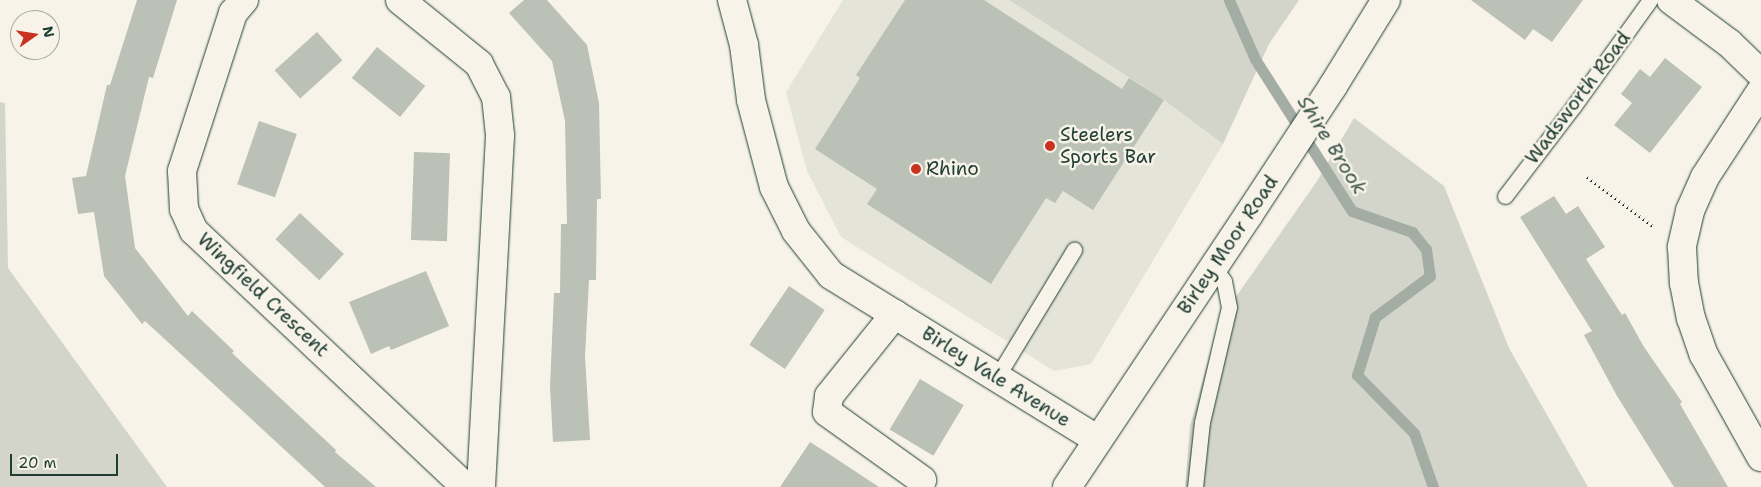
<!DOCTYPE html>
<style>
body{margin:0}
#map{position:relative;width:1761px;height:487px;overflow:hidden;background:#f7f3e8;font-family:"Shantell Sans",sans-serif}
div>[style]{position:absolute}
.built>*{inset:0;background:#e5e4d9}
.green>*{inset:0;background:#d3d5ca}
.stream>*{height:11px;margin:-5.5px;padding:0 5.5px;transform-origin:5.5px;border-radius:5.5px;background:#a4ada3}
.building>*{inset:0;background:#bbc1b6;transform-origin:0 0}
.path>*{height:3px;margin-top:-1.5px;transform-origin:0;background:repeating-linear-gradient(90deg,#1f3d34 0 1px,transparent 0 5px)}
.roads{filter:drop-shadow(0 0 1px #1f3d34) drop-shadow(0 0 1px #1f3d34)}
.lane>*{height:15px;margin:-7.5px;padding:0 7.5px;transform-origin:7.5px;border-radius:7.5px;background:#f7f3e8}
.street>*{height:28px;margin:-14px;padding:0 14px;transform-origin:14px;border-radius:14px;background:#f7f3e8}
.primary>*{height:28px;margin:-14px;padding:0 14px;transform-origin:14px;border-radius:14px;background:#f7f3e8}
.dots>*{width:14px;height:14px;translate:-50% -50%;box-sizing:border-box;border:2px solid #f7f3e8;border-radius:50%}
span{translate:-50% -50%;white-space:nowrap;text-align:center;line-height:1.15;-webkit-text-stroke:5px #f7f3e8;paint-order:stroke}
.street-label{font-size:19px;color:#1f3d34}
.poi-label{font-size:19px;color:#1f3d34}
.left{translate:0 -50%;text-align:left}
.water-label{font-size:20px;color:#405950;font-style:italic}
.north{position:absolute;left:10px;top:10px;width:50px;height:50px;box-sizing:border-box;background:#f7f3e8;border:1px solid #a1aaa0;border-radius:50%;rotate:77deg;font-size:14px;font-weight:700;line-height:20px;text-align:center;color:#1f3d34}
.north::after{content:'';display:block;margin:auto;width:18px;height:22px;background:#c8321e;clip-path:polygon(50% 0,100% 100%,50% 72%,0 100%)}
.scale{position:absolute;left:10px;top:454px;width:108px;height:22px;box-sizing:border-box;border:2px solid #1f3d34;border-top:0;padding-left:6px;font-size:15px;line-height:18px;white-space:nowrap;color:#1f3d34;-webkit-text-stroke:4px #f7f3e8;paint-order:stroke}
</style>
<div id="map">
<div class="built">
<i style="clip-path:polygon(843px 0,1009px 0,1164px 100px,1223px 144px,1091px 364px,1054px 371px,841px 237px,807px 171px,786px 92px)"></i>
</div>
<div class="green">
<i style="clip-path:polygon(1009px 0,1299px 0,1269px 44px,1223px 144px,1164px 100px)"></i>
<i style="clip-path:polygon(0 102px,5px 103px,8px 268px,167px 487px,0 487px)"></i>
<i style="clip-path:polygon(1354px 118px,1444px 186px,1509px 348px,1588px 487px,1185px 487px,1190px 426px,1219px 321px,1317px 181px)"></i>
</div>
<div class="stream">
<i style="left:1229px;top:0;width:64px;rotate:66.2deg"></i>
<i style="left:1255px;top:59px;width:180px;rotate:57.5deg"></i>
<i style="left:1352px;top:211px;width:64px;rotate:19.3deg"></i>
<i style="left:1412px;top:232px;width:22px;rotate:51deg"></i>
<i style="left:1426px;top:249px;width:27px;rotate:82deg"></i>
<i style="left:1430px;top:276px;width:69px;rotate:143.3deg"></i>
<i style="left:1375px;top:317px;width:61px;rotate:107.2deg"></i>
<i style="left:1357px;top:375px;width:81px;rotate:45.5deg"></i>
<i style="left:1414px;top:433px;width:57px;rotate:70.6deg"></i>
</div>
<div class="building">
<i style="clip-path:polygon(137px 0,177px 0,153px 78px,149px 77px,125px 176px,135px 248px,188px 316px,192px 311px,234px 351px,232px 353px,336px 450px,335px 452px,376px 487px,325px 487px,145px 321px,142px 324px,104px 276px,94px 212px,78px 214px,72px 178px,86px 176px,107px 85px,110px 85px)"></i>
<i style="clip-path:polygon(524px 0,547px 0,587px 45px,599px 103px,601px 199px,597px 199px,596px 280px,589px 280px,585px 356px,590px 440px,553px 442px,550px 387px,554px 293px,560px 293px,561px 224px,567px 224px,565px 121px,552px 61px,509px 13px)"></i>
<i style="clip-path:polygon(905px 0,984px 0,1122px 89px,1129px 78px,1164px 100px,1093px 210px,1063px 191px,1055px 203px,1046px 198px,991px 284px,867px 204px,877px 189px,815px 149px,860px 78px,856px 75px)"></i>
<i style="clip-path:polygon(1471px 0,1583px 0,1552px 42px,1533px 29px,1525px 40px)"></i>
<i style="left:317px;top:32px;width:38px;height:57px;rotate:48deg"></i>
<i style="left:377px;top:47px;width:62px;height:40px;rotate:39deg"></i>
<i style="clip-path:polygon(1665px 58px,1702px 87px,1650px 153px,1614px 125px,1632px 103px,1621px 94px,1640px 69px,1650px 77px)"></i>
<i style="left:259px;top:121px;width:40px;height:67px;rotate:19deg"></i>
<i style="left:414px;top:152px;width:36px;height:88px;rotate:2deg"></i>
<i style="clip-path:polygon(1554px 196px,1566px 214px,1578px 206px,1605px 247px,1586px 259px,1622px 315px,1625px 313px,1644px 347px,1682px 402px,1680px 404px,1728px 487px,1674px 487px,1617px 396px,1584px 335px,1592px 331px,1520px 217px)"></i>
<i style="left:300px;top:213px;width:60px;height:36px;rotate:43deg"></i>
<i style="clip-path:polygon(426px 271px,449px 326px,391px 350px,389px 346px,371px 354px,349px 302px)"></i>
<i style="left:789px;top:286px;width:43px;height:71px;rotate:34deg"></i>
<i style="left:920px;top:379px;width:51px;height:59px;rotate:31deg"></i>
<i style="clip-path:polygon(810px 442px,832px 456px,879px 487px,780px 487px)"></i>
</div>
<div class="path">
<i style="left:1587px;top:177px;width:84px;rotate:36.7deg"></i>
</div>
<div class="roads">
<div class="lane">
<i style="left:1505px;top:196px;width:112px;rotate:-52.6deg"></i>
<i style="left:1573px;top:107px;width:132px;rotate:-54.3deg"></i>
<i style="left:997px;top:377px;width:149px;rotate:-58.8deg"></i>
<i style="left:1195px;top:487px;width:65px;rotate:-83.9deg"></i>
<i style="left:1202px;top:422px;width:118px;rotate:-76.8deg"></i>
<i style="left:1229px;top:307px;width:26px;rotate:-101deg"></i>
<i style="left:1224px;top:281px;width:17px;rotate:-126deg"></i>
</div>
<div class="street">
<i style="left:244px;top:0;width:17px;rotate:130deg"></i>
<i style="left:233px;top:13px;width:166px;rotate:107.9deg"></i>
<i style="left:182px;top:171px;width:38px;rotate:87deg"></i>
<i style="left:184px;top:209px;width:24px;rotate:66deg"></i>
<i style="left:194px;top:231px;width:374px;rotate:43.3deg"></i>
<i style="left:400px;top:0;width:102px;rotate:39deg"></i>
<i style="left:479px;top:64px;width:37px;rotate:63deg"></i>
<i style="left:496px;top:97px;width:39px;rotate:84deg"></i>
<i style="left:500px;top:136px;width:352px;rotate:93.1deg"></i>
<i style="left:732px;top:0;width:47px;rotate:75.1deg"></i>
<i style="left:744px;top:45px;width:55px;rotate:82.7deg"></i>
<i style="left:751px;top:100px;width:90px;rotate:75.2deg"></i>
<i style="left:774px;top:187px;width:49px;rotate:63.4deg"></i>
<i style="left:796px;top:231px;width:56px;rotate:51.5deg"></i>
<i style="left:831px;top:275px;width:314px;rotate:31.7deg"></i>
<i style="left:1671px;top:0;width:72px;rotate:36.6deg"></i>
<i style="left:1729px;top:43px;width:45px;rotate:44.1deg"></i>
<i style="left:1761px;top:91px;width:103px;rotate:123.1deg"></i>
<i style="left:1705px;top:177px;width:37px;rotate:114deg"></i>
<i style="left:1690px;top:211px;width:37px;rotate:103deg"></i>
<i style="left:1682px;top:247px;width:36px;rotate:87deg"></i>
<i style="left:1684px;top:283px;width:36px;rotate:79deg"></i>
<i style="left:1691px;top:318px;width:39px;rotate:71deg"></i>
<i style="left:1704px;top:355px;width:117px;rotate:60.8deg"></i>
<i style="left:895px;top:314px;width:105px;rotate:128.8deg"></i>
<i style="left:829px;top:396px;width:16px;rotate:97deg"></i>
<i style="left:827px;top:412px;width:117px;rotate:35.6deg"></i>
</div>
<div class="primary">
<i style="left:1067px;top:487px;width:328px;rotate:-56.3deg"></i>
<i style="left:1249px;top:214px;width:153px;rotate:-56.7deg"></i>
<i style="left:1333px;top:86px;width:101px;rotate:-58.4deg"></i>
</div>
</div>
<div class="dots">
<i style="left:1050px;top:146px;background:#c8321e"></i>
<i style="left:916px;top:169px;background:#c8321e"></i>
</div>
<div class="street-label">
<span style="left:1578px;top:98px;rotate:-53deg">Wadsworth Road</span>
<span style="left:1228px;top:245px;rotate:-56deg">Birley Moor Road</span>
<span style="left:263px;top:295px;rotate:43deg">Wingfield Crescent</span>
<span style="left:996px;top:377px;rotate:32deg">Birley Vale Avenue</span>
</div>
<div class="poi-label">
<span class="left" style="left:1060px;top:146px">Steelers<br>Sports Bar</span>
<span class="left" style="left:926px;top:169px">Rhino</span>
</div>
<div class="water-label">
<span style="left:1332px;top:145px;rotate:58deg">Shire Brook</span>
</div>
<div class="north">N</div>
<div class="scale">20 m</div>
</div>
